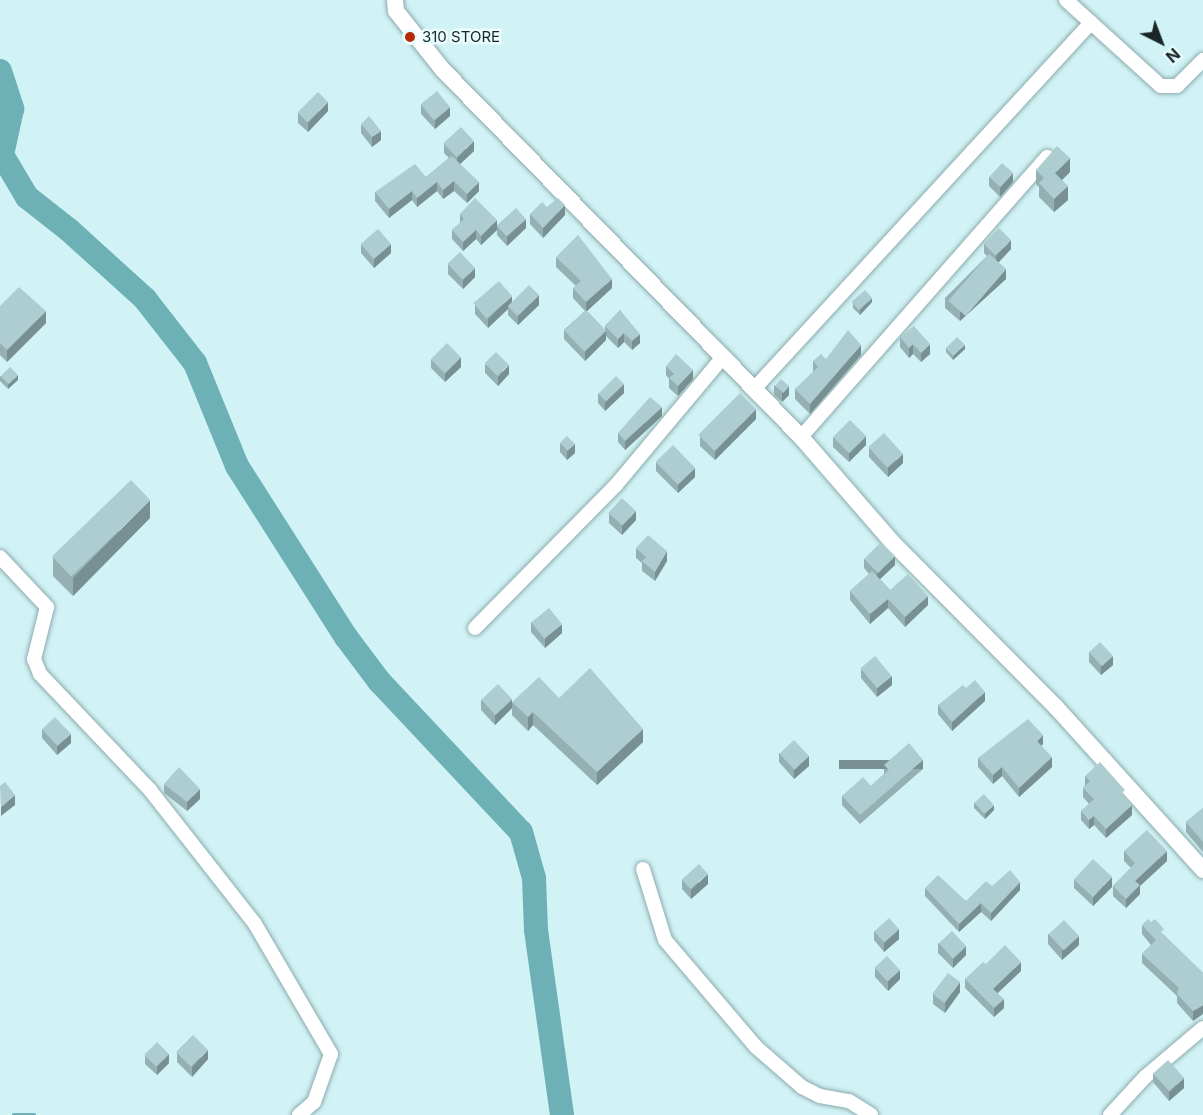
<!DOCTYPE html>
<style>
body{margin:0}
#map{position:relative;width:1203px;height:1115px;overflow:hidden;background:#d2f3f6;font-family:Inter,sans-serif}
div>[style]{position:absolute}
.stream>*{height:4px;margin:-2px;padding:0 2px;transform-origin:2px;border-radius:2px;background:#6db1b6}
.river>*{height:24px;margin:-12px;padding:0 12px;transform-origin:12px;border-radius:12px;background:#6db1b6}
.roads{filter:drop-shadow(0 0 2px #8cabae) drop-shadow(0 0 2px #8cabae)}
.minor>*{height:14px;margin:-7px;padding:0 7px;transform-origin:7px;border-radius:7px;background:#fff}
.tertiary>*{height:16px;margin:-8px;padding:0 8px;transform-origin:8px;border-radius:8px;background:#fff}
.wall>*{inset:0;background:#95b0b3}
.shaded-wall>*{inset:0;background:#799092;transform-origin:0 0}
.building>*{inset:0;background:#adcdd0;transform-origin:0 0}
.dots>*{width:16px;height:16px;translate:-50% -50%;box-sizing:border-box;border:3px solid #eafdff;border-radius:50%}
span{translate:-50% -50%;white-space:nowrap;text-align:center;line-height:1.15;-webkit-text-stroke:5px #eafdff;paint-order:stroke}
.poi-label{font-size:15px;color:#1a2627}
.left{translate:0 -50%;text-align:left}
.north{position:absolute;left:1131px;top:12px;width:60px;height:60px;-webkit-text-stroke:4px #eafdff;paint-order:stroke;rotate:138deg;font-size:16px;font-weight:700;line-height:24px;text-align:center;color:#1a2627}
.north::after{content:'';display:block;margin:auto;width:21px;height:27px;background:#1a2627;clip-path:polygon(50% 0,100% 100%,50% 72%,0 100%)}
</style>
<div id="map">
<div class="stream">
<i style="left:14px;top:1115px;width:20px"></i>
</div>
<div class="river">
<i style="left:0;top:71px;width:40px;rotate:72deg"></i>
<i style="left:12px;top:109px;width:47px;rotate:102.3deg"></i>
<i style="left:2px;top:155px;width:49px;rotate:59.2deg"></i>
<i style="left:27px;top:197px;width:53px;rotate:38.2deg"></i>
<i style="left:69px;top:230px;width:103px;rotate:42.2deg"></i>
<i style="left:145px;top:299px;width:81px;rotate:52deg"></i>
<i style="left:195px;top:363px;width:111px;rotate:67.8deg"></i>
<i style="left:237px;top:466px;width:203px;rotate:57.5deg"></i>
<i style="left:346px;top:637px;width:55px;rotate:53.1deg"></i>
<i style="left:379px;top:681px;width:207px;rotate:46.8deg"></i>
<i style="left:521px;top:832px;width:48px;rotate:74.2deg"></i>
<i style="left:534px;top:878px;width:52px;rotate:87.8deg"></i>
<i style="left:536px;top:930px;width:187px;rotate:82deg"></i>
</div>
<div class="roads">
<div class="minor">
<i style="left:1066px;top:0;width:128px;rotate:42.2deg"></i>
<i style="left:1161px;top:86px;width:16px"></i>
<i style="left:1177px;top:86px;width:37px;rotate:-45deg"></i>
<i style="left:754px;top:389px;width:498px;rotate:-47.4deg"></i>
<i style="left:801px;top:437px;width:373px;rotate:-48.7deg"></i>
<i style="left:0;top:557px;width:69px;rotate:46.8deg"></i>
<i style="left:47px;top:607px;width:54px;rotate:104deg"></i>
<i style="left:34px;top:659px;width:16px;rotate:68deg"></i>
<i style="left:40px;top:674px;width:160px;rotate:46.5deg"></i>
<i style="left:150px;top:790px;width:170px;rotate:51.9deg"></i>
<i style="left:255px;top:924px;width:151px;rotate:59.7deg"></i>
<i style="left:331px;top:1054px;width:51px;rotate:109.5deg"></i>
<i style="left:314px;top:1102px;width:20px;rotate:139deg"></i>
<i style="left:475px;top:628px;width:201px;rotate:-45.4deg"></i>
<i style="left:616px;top:485px;width:167px;rotate:-50.1deg"></i>
<i style="left:643px;top:869px;width:74px;rotate:72.8deg"></i>
<i style="left:665px;top:940px;width:140px;rotate:49.6deg"></i>
<i style="left:756px;top:1047px;width:61px;rotate:41deg"></i>
<i style="left:802px;top:1087px;width:20px;rotate:27deg"></i>
<i style="left:820px;top:1096px;width:29px;rotate:10deg"></i>
<i style="left:849px;top:1101px;width:26px;rotate:32deg"></i>
<i style="left:1110px;top:1115px;width:52px;rotate:-47.4deg"></i>
<i style="left:1145px;top:1077px;width:76px;rotate:-40.2deg"></i>
</div>
<div class="tertiary">
<i style="left:395px;top:0;width:11px;rotate:85deg"></i>
<i style="left:396px;top:11px;width:75px;rotate:51.5deg"></i>
<i style="left:443px;top:70px;width:513px;rotate:45.71deg"></i>
<i style="left:801px;top:437px;width:139px;rotate:49.1deg"></i>
<i style="left:892px;top:542px;width:231px;rotate:45.2deg"></i>
<i style="left:1055px;top:706px;width:221px;rotate:47.9deg"></i>
</div>
</div>
<div class="wall">
<i style="clip-path:polygon(421px 104px,450px 116px,435px 129px,421px 114px)"></i>
<i style="clip-path:polygon(328px 111px,308px 132px,298px 123px,298px 113px)"></i>
<i style="clip-path:polygon(361px 124px,381px 140px,372px 147px,361px 133px)"></i>
<i style="clip-path:polygon(444px 144px,474px 151px,460px 164px,479px 191px,467px 203px,454px 191px,443px 199px,437px 191px,417px 207px,412px 200px,389px 218px,375px 201px,375px 192px,426px 177px,449px 158px,444px 153px)"></i>
<i style="clip-path:polygon(1036px 170px,1070px 172px,1062px 180px,1068px 200px,1054px 212px,1039px 197px,1039px 187px,1036px 184px)"></i>
<i style="clip-path:polygon(989px 177px,1013px 182px,1000px 197px,989px 186px)"></i>
<i style="clip-path:polygon(547px 207px,565px 215px,543px 238px,530px 224px,530px 214px)"></i>
<i style="clip-path:polygon(460px 214px,497px 225px,526px 228px,507px 246px,497px 235px,497px 230px,481px 245px,476px 239px,463px 251px,452px 239px,452px 230px,460px 223px)"></i>
<i style="clip-path:polygon(361px 244px,391px 253px,374px 268px,361px 253px)"></i>
<i style="clip-path:polygon(984px 244px,1011px 249px,998px 263px,1006px 279px,960px 321px,945px 308px,945px 298px,987px 256px,984px 253px)"></i>
<i style="clip-path:polygon(556px 257px,612px 288px,587px 311px,605px 330px,605px 326px,620px 310px,640px 343px,632px 350px,624px 342px,618px 348px,606px 336px,606px 340px,585px 361px,564px 339px,564px 330px,585px 311px,573px 298px,573px 288px,576px 286px,556px 267px)"></i>
<i style="clip-path:polygon(448px 264px,475px 277px,463px 289px,448px 274px)"></i>
<i style="clip-path:polygon(512px 302px,539px 305px,518px 325px,508px 315px,508px 309px,488px 328px,475px 314px,475px 305px)"></i>
<i style="clip-path:polygon(872px 302px,860px 315px,853px 308px,853px 303px)"></i>
<i style="clip-path:polygon(0 306px,46px 323px,7px 362px,0 355px)"></i>
<i style="clip-path:polygon(900px 337px,930px 354px,921px 362px,913px 354px,909px 358px,900px 347px)"></i>
<i style="clip-path:polygon(946px 348px,965px 349px,953px 360px,946px 352px)"></i>
<i style="clip-path:polygon(861px 355px,810px 414px,795px 399px,795px 389px,814px 372px,813px 371px,813px 361px)"></i>
<i style="clip-path:polygon(431px 359px,461px 367px,445px 382px,431px 368px)"></i>
<i style="clip-path:polygon(485px 364px,509px 374px,498px 386px,485px 373px)"></i>
<i style="clip-path:polygon(666px 366px,693px 379px,678px 396px,669px 388px,669px 379px,666px 375px)"></i>
<i style="clip-path:polygon(0 376px,18px 380px,8px 389px,0 381px)"></i>
<i style="clip-path:polygon(774px 385px,789px 395px,782px 402px,774px 395px)"></i>
<i style="clip-path:polygon(624px 393px,605px 411px,598px 403px,598px 394px)"></i>
<i style="clip-path:polygon(662px 416px,625px 450px,618px 442px,618px 433px)"></i>
<i style="clip-path:polygon(756px 419px,715px 460px,700px 446px,700px 437px)"></i>
<i style="clip-path:polygon(833px 437px,866px 445px,849px 462px,833px 447px)"></i>
<i style="clip-path:polygon(560px 443px,575px 453px,567px 460px,560px 452px)"></i>
<i style="clip-path:polygon(869px 448px,903px 463px,888px 477px,869px 457px)"></i>
<i style="clip-path:polygon(656px 462px,695px 477px,678px 493px,656px 471px)"></i>
<i style="clip-path:polygon(609px 513px,636px 520px,622px 535px,609px 523px)"></i>
<i style="clip-path:polygon(150px 518px,73px 596px,53px 576px,53px 558px)"></i>
<i style="clip-path:polygon(636px 548px,667px 561px,655px 581px,642px 571px,642px 563px,636px 558px)"></i>
<i style="clip-path:polygon(864px 559px,895px 565px,880px 579px,890px 590px,928px 605px,905px 627px,888px 608px,870px 624px,850px 600px,850px 591px,869px 574px,864px 568px)"></i>
<i style="clip-path:polygon(531px 622px,562px 633px,545px 648px,531px 632px)"></i>
<i style="clip-path:polygon(1089px 652px,1113px 665px,1101px 675px,1089px 662px)"></i>
<i style="clip-path:polygon(861px 669px,892px 685px,877px 697px,861px 678px)"></i>
<i style="clip-path:polygon(966px 688px,985px 701px,952px 731px,938px 714px,938px 705px)"></i>
<i style="clip-path:polygon(559px 698px,643px 742px,597px 785px,533px 725px,528px 731px,512px 715px,512px 702px)"></i>
<i style="clip-path:polygon(481px 700px,512px 708px,495px 725px,481px 710px)"></i>
<i style="clip-path:polygon(42px 729px,71px 743px,57px 755px,42px 738px)"></i>
<i style="clip-path:polygon(1043px 744px,1041px 746px,1052px 767px,1019px 797px,1002px 776px,993px 784px,978px 767px,978px 758px)"></i>
<i style="clip-path:polygon(779px 753px,809px 766px,794px 779px,779px 762px)"></i>
<i style="clip-path:polygon(884px 765px,923px 769px,860px 824px,842px 805px,842px 796px,871px 786px,884px 774px)"></i>
<i style="clip-path:polygon(1085px 776px,1125px 798px,1132px 815px,1106px 838px,1094px 825px,1089px 829px,1081px 820px,1081px 811px,1089px 804px,1083px 797px,1083px 788px,1085px 785px)"></i>
<i style="clip-path:polygon(164px 784px,200px 799px,187px 811px,164px 793px)"></i>
<i style="clip-path:polygon(974px 803px,994px 810px,985px 819px,974px 808px)"></i>
<i style="clip-path:polygon(1203px 808px,1203px 852px,1186px 832px,1186px 822px)"></i>
<i style="clip-path:polygon(1124px 851px,1167px 861px,1140px 886px,1140px 894px,1126px 908px,1113px 896px,1113px 886px,1131px 868px,1124px 861px)"></i>
<i style="clip-path:polygon(1074px 879px,1112px 887px,1093px 906px,1074px 888px)"></i>
<i style="clip-path:polygon(682px 880px,708px 884px,691px 899px,682px 889px)"></i>
<i style="clip-path:polygon(992px 886px,1020px 890px,991px 921px,981px 912px,959px 932px,925px 896px,925px 888px,966px 901px)"></i>
<i style="clip-path:polygon(1142px 925px,1164px 935px,1203px 973px,1193px 1021px,1177px 1003px,1177px 996px,1142px 963px,1142px 954px,1151px 945px,1142px 934px)"></i>
<i style="clip-path:polygon(874px 931px,899px 939px,884px 952px,874px 940px)"></i>
<i style="clip-path:polygon(1048px 934px,1079px 945px,1062px 960px,1048px 944px)"></i>
<i style="clip-path:polygon(938px 943px,966px 955px,953px 968px,938px 953px)"></i>
<i style="clip-path:polygon(986px 964px,1021px 971px,998px 993px,1004px 1008px,994px 1017px,965px 988px,965px 979px)"></i>
<i style="clip-path:polygon(875px 968px,900px 979px,888px 991px,875px 977px)"></i>
<i style="clip-path:polygon(960px 992px,945px 1013px,933px 1004px,933px 994px)"></i>
<i style="clip-path:polygon(177px 1053px,208px 1059px,192px 1077px,177px 1062px)"></i>
<i style="clip-path:polygon(145px 1055px,169px 1063px,157px 1075px,145px 1064px)"></i>
<i style="clip-path:polygon(1153px 1073px,1184px 1088px,1169px 1101px,1153px 1082px)"></i>
</div>
<div class="shaded-wall">
<i style="clip-path:polygon(328px 102px,328px 111px,308px 132px,308px 123px)"></i>
<i style="clip-path:polygon(450px 107px,450px 116px,435px 129px,435px 120px)"></i>
<i style="clip-path:polygon(381px 131px,381px 140px,372px 147px,372px 137px)"></i>
<i style="clip-path:polygon(474px 141px,474px 151px,457px 167px,457px 158px)"></i>
<i style="clip-path:polygon(1070px 158px,1070px 172px,1055px 187px,1055px 173px)"></i>
<i style="clip-path:polygon(1013px 173px,1013px 182px,1000px 197px,1000px 187px)"></i>
<i style="clip-path:polygon(454px 181px,454px 191px,443px 199px,443px 190px)"></i>
<i style="clip-path:polygon(437px 182px,437px 191px,417px 207px,417px 198px)"></i>
<i style="clip-path:polygon(479px 182px,479px 191px,467px 203px,467px 194px)"></i>
<i style="clip-path:polygon(1068px 186px,1068px 200px,1054px 212px,1054px 199px)"></i>
<i style="clip-path:polygon(412px 191px,412px 200px,389px 218px,389px 209px)"></i>
<i style="clip-path:polygon(565px 205px,565px 215px,543px 238px,543px 228px)"></i>
<i style="clip-path:polygon(526px 219px,526px 228px,507px 246px,507px 236px)"></i>
<i style="clip-path:polygon(497px 220px,497px 230px,481px 245px,481px 236px)"></i>
<i style="clip-path:polygon(476px 230px,476px 239px,463px 251px,463px 242px)"></i>
<i style="clip-path:polygon(1011px 240px,1011px 249px,996px 265px,996px 256px)"></i>
<i style="clip-path:polygon(391px 244px,391px 253px,374px 268px,374px 258px)"></i>
<i style="clip-path:polygon(475px 268px,475px 277px,463px 289px,463px 280px)"></i>
<i style="clip-path:polygon(1006px 269px,1006px 279px,960px 321px,960px 312px)"></i>
<i style="clip-path:polygon(612px 279px,612px 288px,586px 312px,586px 302px)"></i>
<i style="clip-path:polygon(539px 295px,539px 305px,518px 325px,518px 316px)"></i>
<i style="clip-path:polygon(512px 296px,512px 305px,508px 306px,508px 309px,488px 328px,488px 319px)"></i>
<i style="clip-path:polygon(872px 298px,872px 302px,860px 315px,860px 310px)"></i>
<i style="clip-path:polygon(46px 311px,46px 323px,7px 362px,7px 350px)"></i>
<i style="clip-path:polygon(606px 331px,606px 340px,585px 361px,585px 351px)"></i>
<i style="clip-path:polygon(624px 333px,624px 342px,618px 348px,618px 339px)"></i>
<i style="clip-path:polygon(640px 334px,640px 343px,632px 350px,632px 341px)"></i>
<i style="clip-path:polygon(913px 344px,913px 354px,909px 358px,909px 348px)"></i>
<i style="clip-path:polygon(930px 344px,930px 354px,921px 362px,921px 353px)"></i>
<i style="clip-path:polygon(861px 345px,861px 355px,810px 414px,810px 404px)"></i>
<i style="clip-path:polygon(965px 345px,965px 349px,953px 360px,953px 355px)"></i>
<i style="clip-path:polygon(461px 357px,461px 367px,445px 382px,445px 373px)"></i>
<i style="clip-path:polygon(509px 365px,509px 374px,498px 386px,498px 377px)"></i>
<i style="clip-path:polygon(693px 370px,693px 379px,678px 396px,678px 386px)"></i>
<i style="clip-path:polygon(18px 375px,18px 380px,8px 389px,8px 385px)"></i>
<i style="clip-path:polygon(624px 384px,624px 393px,605px 411px,605px 402px)"></i>
<i style="clip-path:polygon(789px 386px,789px 395px,782px 402px,782px 393px)"></i>
<i style="clip-path:polygon(662px 407px,662px 416px,625px 450px,625px 441px)"></i>
<i style="clip-path:polygon(756px 409px,756px 419px,715px 460px,715px 451px)"></i>
<i style="clip-path:polygon(866px 436px,866px 445px,849px 462px,849px 453px)"></i>
<i style="clip-path:polygon(575px 444px,575px 453px,567px 460px,567px 451px)"></i>
<i style="clip-path:polygon(903px 454px,903px 463px,888px 477px,888px 468px)"></i>
<i style="clip-path:polygon(695px 468px,695px 477px,678px 493px,678px 484px)"></i>
<i style="clip-path:polygon(150px 500px,150px 518px,73px 596px,73px 578px)"></i>
<i style="clip-path:polygon(636px 511px,636px 520px,622px 535px,622px 526px)"></i>
<i style="clip-path:polygon(667px 551px,667px 561px,655px 581px,655px 572px)"></i>
<i style="clip-path:polygon(895px 556px,895px 565px,877px 582px,877px 573px)"></i>
<i style="clip-path:polygon(928px 596px,928px 605px,905px 627px,905px 617px)"></i>
<i style="clip-path:polygon(888px 599px,888px 608px,870px 624px,870px 614px)"></i>
<i style="clip-path:polygon(562px 624px,562px 633px,545px 648px,545px 638px)"></i>
<i style="clip-path:polygon(1113px 656px,1113px 665px,1101px 675px,1101px 666px)"></i>
<i style="clip-path:polygon(892px 676px,892px 685px,877px 697px,877px 688px)"></i>
<i style="clip-path:polygon(985px 692px,985px 701px,952px 731px,952px 722px)"></i>
<i style="clip-path:polygon(512px 699px,512px 708px,495px 725px,495px 715px)"></i>
<i style="clip-path:polygon(533px 712px,533px 725px,528px 731px,528px 717px)"></i>
<i style="clip-path:polygon(643px 729px,643px 742px,597px 785px,597px 772px)"></i>
<i style="clip-path:polygon(71px 734px,71px 743px,57px 755px,57px 746px)"></i>
<i style="clip-path:polygon(1043px 735px,1043px 744px,1037px 750px,1037px 741px)"></i>
<i style="clip-path:polygon(809px 756px,809px 766px,794px 779px,794px 770px)"></i>
<i style="clip-path:polygon(1052px 757px,1052px 767px,1019px 797px,1019px 788px)"></i>
<i style="left:923px;top:760px;width:9px;height:84px;rotate:90deg"></i>
<i style="clip-path:polygon(1002px 767px,1002px 776px,993px 784px,993px 775px)"></i>
<i style="clip-path:polygon(200px 789px,200px 799px,187px 811px,187px 802px)"></i>
<i style="clip-path:polygon(15px 795px,15px 805px,1px 816px,1px 807px)"></i>
<i style="clip-path:polygon(994px 805px,994px 810px,985px 819px,985px 814px)"></i>
<i style="clip-path:polygon(1132px 805px,1132px 815px,1106px 838px,1106px 829px)"></i>
<i style="clip-path:polygon(1094px 816px,1094px 825px,1089px 829px,1089px 820px)"></i>
<i style="clip-path:polygon(1167px 851px,1167px 861px,1140px 886px,1140px 894px,1126px 908px,1126px 899px,1135px 881px)"></i>
<i style="clip-path:polygon(708px 874px,708px 884px,691px 899px,691px 890px)"></i>
<i style="clip-path:polygon(1112px 877px,1112px 887px,1093px 906px,1093px 897px)"></i>
<i style="clip-path:polygon(1020px 882px,1020px 890px,991px 921px,991px 913px)"></i>
<i style="clip-path:polygon(981px 903px,981px 912px,959px 932px,959px 924px)"></i>
<i style="clip-path:polygon(899px 929px,899px 939px,884px 952px,884px 943px)"></i>
<i style="clip-path:polygon(1079px 936px,1079px 945px,1062px 960px,1062px 950px)"></i>
<i style="clip-path:polygon(966px 946px,966px 955px,953px 968px,953px 958px)"></i>
<i style="clip-path:polygon(1021px 962px,1021px 971px,993px 997px,993px 989px)"></i>
<i style="clip-path:polygon(900px 970px,900px 979px,888px 991px,888px 981px)"></i>
<i style="clip-path:polygon(960px 982px,960px 992px,945px 1013px,945px 1003px)"></i>
<i style="clip-path:polygon(1004px 999px,1004px 1008px,994px 1017px,994px 1008px)"></i>
<i style="clip-path:polygon(1203px 1005px,1203px 1014px,1193px 1021px,1193px 1011px)"></i>
<i style="clip-path:polygon(208px 1050px,208px 1059px,192px 1077px,192px 1067px)"></i>
<i style="clip-path:polygon(169px 1054px,169px 1063px,157px 1075px,157px 1066px)"></i>
<i style="clip-path:polygon(1184px 1078px,1184px 1088px,1169px 1101px,1169px 1092px)"></i>
</div>
<div class="building">
<i style="left:437px;top:91px;width:21px;height:21px;rotate:51deg"></i>
<i style="left:318px;top:92px;width:14px;height:29px;rotate:45deg"></i>
<i style="clip-path:polygon(369px 116px,381px 131px,372px 137px,361px 124px)"></i>
<i style="left:461px;top:127px;width:19px;height:24px;rotate:47deg"></i>
<i style="clip-path:polygon(1057px 146px,1070px 158px,1055px 173px,1068px 186px,1054px 199px,1039px 183px,1044px 178px,1036px 170px)"></i>
<i style="clip-path:polygon(452px 156px,479px 182px,467px 194px,454px 181px,443px 190px,437px 182px,417px 198px,412px 191px,389px 209px,375px 192px,415px 164px,426px 177px)"></i>
<i style="left:1002px;top:163px;width:15px;height:19px;rotate:42deg"></i>
<i style="clip-path:polygon(475px 198px,497px 220px,481px 236px,476px 230px,463px 242px,452px 230px,464px 219px,460px 214px)"></i>
<i style="clip-path:polygon(558px 198px,565px 205px,543px 228px,530px 214px,542px 202px,547px 207px)"></i>
<i style="left:516px;top:208px;width:15px;height:26px;rotate:48deg"></i>
<i style="left:999px;top:228px;width:17px;height:22px;rotate:45deg"></i>
<i style="left:378px;top:229px;width:20px;height:23px;rotate:49deg"></i>
<i style="clip-path:polygon(578px 235px,612px 279px,586px 302px,573px 288px,581px 281px,556px 257px)"></i>
<i style="left:460px;top:252px;width:22px;height:17px;rotate:47deg"></i>
<i style="left:989px;top:254px;width:23px;height:62px;rotate:41deg"></i>
<i style="left:499px;top:281px;width:20px;height:34px;rotate:49deg"></i>
<i style="left:529px;top:285px;width:14px;height:30px;rotate:45deg"></i>
<i style="clip-path:polygon(19px 287px,46px 311px,7px 350px,0 343px,0 306px)"></i>
<i style="left:865px;top:290px;width:11px;height:18px;rotate:49deg"></i>
<i style="left:586px;top:310px;width:29px;height:30px;rotate:46deg"></i>
<i style="clip-path:polygon(620px 310px,640px 334px,632px 341px,624px 333px,618px 339px,605px 326px)"></i>
<i style="clip-path:polygon(914px 326px,930px 344px,921px 353px,913px 344px,909px 348px,900px 337px)"></i>
<i style="clip-path:polygon(848px 330px,861px 345px,810px 404px,795px 389px,818px 367px,813px 361px,821px 354px,826px 359px)"></i>
<i style="left:957px;top:337px;width:11px;height:16px;rotate:45deg"></i>
<i style="left:447px;top:343px;width:20px;height:23px;rotate:45deg"></i>
<i style="left:496px;top:352px;width:18px;height:16px;rotate:45deg"></i>
<i style="clip-path:polygon(676px 354px,693px 370px,678px 386px,669px 378px,674px 374px,666px 366px)"></i>
<i style="left:10px;top:367px;width:11px;height:13px;rotate:45deg"></i>
<i style="left:616px;top:376px;width:11px;height:25px;rotate:45deg"></i>
<i style="left:781px;top:379px;width:11px;height:9px;rotate:41deg"></i>
<i style="left:740px;top:393px;width:23px;height:59px;rotate:45deg"></i>
<i style="clip-path:polygon(650px 397px,662px 407px,625px 441px,618px 433px)"></i>
<i style="left:850px;top:420px;width:23px;height:24px;rotate:45deg"></i>
<i style="left:884px;top:433px;width:28px;height:21px;rotate:48deg"></i>
<i style="left:567px;top:436px;width:11px;height:10px;rotate:45deg"></i>
<i style="left:673px;top:445px;width:32px;height:24px;rotate:46deg"></i>
<i style="left:131px;top:480px;width:28px;height:110px;rotate:46deg"></i>
<i style="left:622px;top:498px;width:19px;height:20px;rotate:43deg"></i>
<i style="clip-path:polygon(648px 535px,667px 551px,655px 572px,642px 561px,646px 557px,636px 548px)"></i>
<i style="left:881px;top:542px;width:20px;height:24px;rotate:45deg"></i>
<i style="clip-path:polygon(872px 571px,890px 590px,908px 574px,928px 596px,905px 617px,888px 599px,870px 614px,850px 591px)"></i>
<i style="left:549px;top:608px;width:21px;height:23px;rotate:51deg"></i>
<i style="left:1100px;top:642px;width:19px;height:15px;rotate:47deg"></i>
<i style="left:875px;top:656px;width:26px;height:19px;rotate:50deg"></i>
<i style="clip-path:polygon(590px 668px,643px 729px,597px 772px,533px 712px,528px 717px,512px 702px,539px 677px,559px 698px)"></i>
<i style="clip-path:polygon(975px 680px,985px 692px,952px 722px,938px 705px,963px 685px,966px 688px)"></i>
<i style="left:498px;top:684px;width:21px;height:23px;rotate:47deg"></i>
<i style="left:55px;top:717px;width:23px;height:18px;rotate:47deg"></i>
<i style="clip-path:polygon(1028px 719px,1043px 735px,1037px 741px,1052px 757px,1019px 788px,1002px 767px,993px 775px,978px 758px)"></i>
<i style="left:794px;top:740px;width:22px;height:20px;rotate:47deg"></i>
<i style="clip-path:polygon(909px 743px,923px 760px,860px 815px,842px 796px,863px 777px,871px 786px,889px 770px,884px 765px)"></i>
<i style="clip-path:polygon(1100px 762px,1125px 790px,1121px 794px,1132px 805px,1106px 829px,1094px 816px,1089px 820px,1081px 811px,1094px 799px,1083px 788px,1090px 781px,1085px 776px)"></i>
<i style="clip-path:polygon(179px 767px,200px 789px,187px 802px,164px 784px)"></i>
<i style="clip-path:polygon(5px 782px,15px 795px,1px 807px,0 786px)"></i>
<i style="left:984px;top:794px;width:15px;height:13px;rotate:48deg"></i>
<i style="clip-path:polygon(1203px 808px,1203px 842px,1186px 822px)"></i>
<i style="clip-path:polygon(1147px 830px,1167px 851px,1135px 881px,1140px 885px,1126px 899px,1113px 886px,1135px 863px,1124px 851px)"></i>
<i style="left:1093px;top:859px;width:26px;height:28px;rotate:43deg"></i>
<i style="left:699px;top:864px;width:13px;height:23px;rotate:48deg"></i>
<i style="clip-path:polygon(1010px 870px,1020px 882px,991px 913px,981px 903px,959px 924px,925px 888px,938px 875px,966px 901px,986px 881px,992px 886px)"></i>
<i style="left:889px;top:918px;width:15px;height:20px;rotate:48deg"></i>
<i style="clip-path:polygon(1148px 919px,1151px 922px,1155px 919px,1164px 929px,1161px 932px,1203px 973px,1203px 1005px,1193px 1011px,1177px 994px,1179px 988px,1142px 954px,1156px 940px,1142px 925px)"></i>
<i style="left:1064px;top:920px;width:22px;height:21px;rotate:47deg"></i>
<i style="left:952px;top:931px;width:21px;height:18px;rotate:47deg"></i>
<i style="clip-path:polygon(1005px 945px,1021px 962px,993px 989px,1004px 999px,994px 1008px,965px 979px,983px 962px,986px 964px)"></i>
<i style="left:887px;top:956px;width:19px;height:17px;rotate:47deg"></i>
<i style="left:948px;top:973px;width:15px;height:26px;rotate:37deg"></i>
<i style="left:193px;top:1035px;width:21px;height:24px;rotate:45deg"></i>
<i style="left:157px;top:1042px;width:17px;height:18px;rotate:45deg"></i>
<i style="left:1168px;top:1060px;width:24px;height:20px;rotate:48deg"></i>
</div>
<div class="dots">
<i style="left:410px;top:37px;background:#b62b04"></i>
</div>
<div class="poi-label">
<span class="left" style="left:422px;top:37px">310 STORE</span>
</div>
<div class="north">N</div>
</div>
